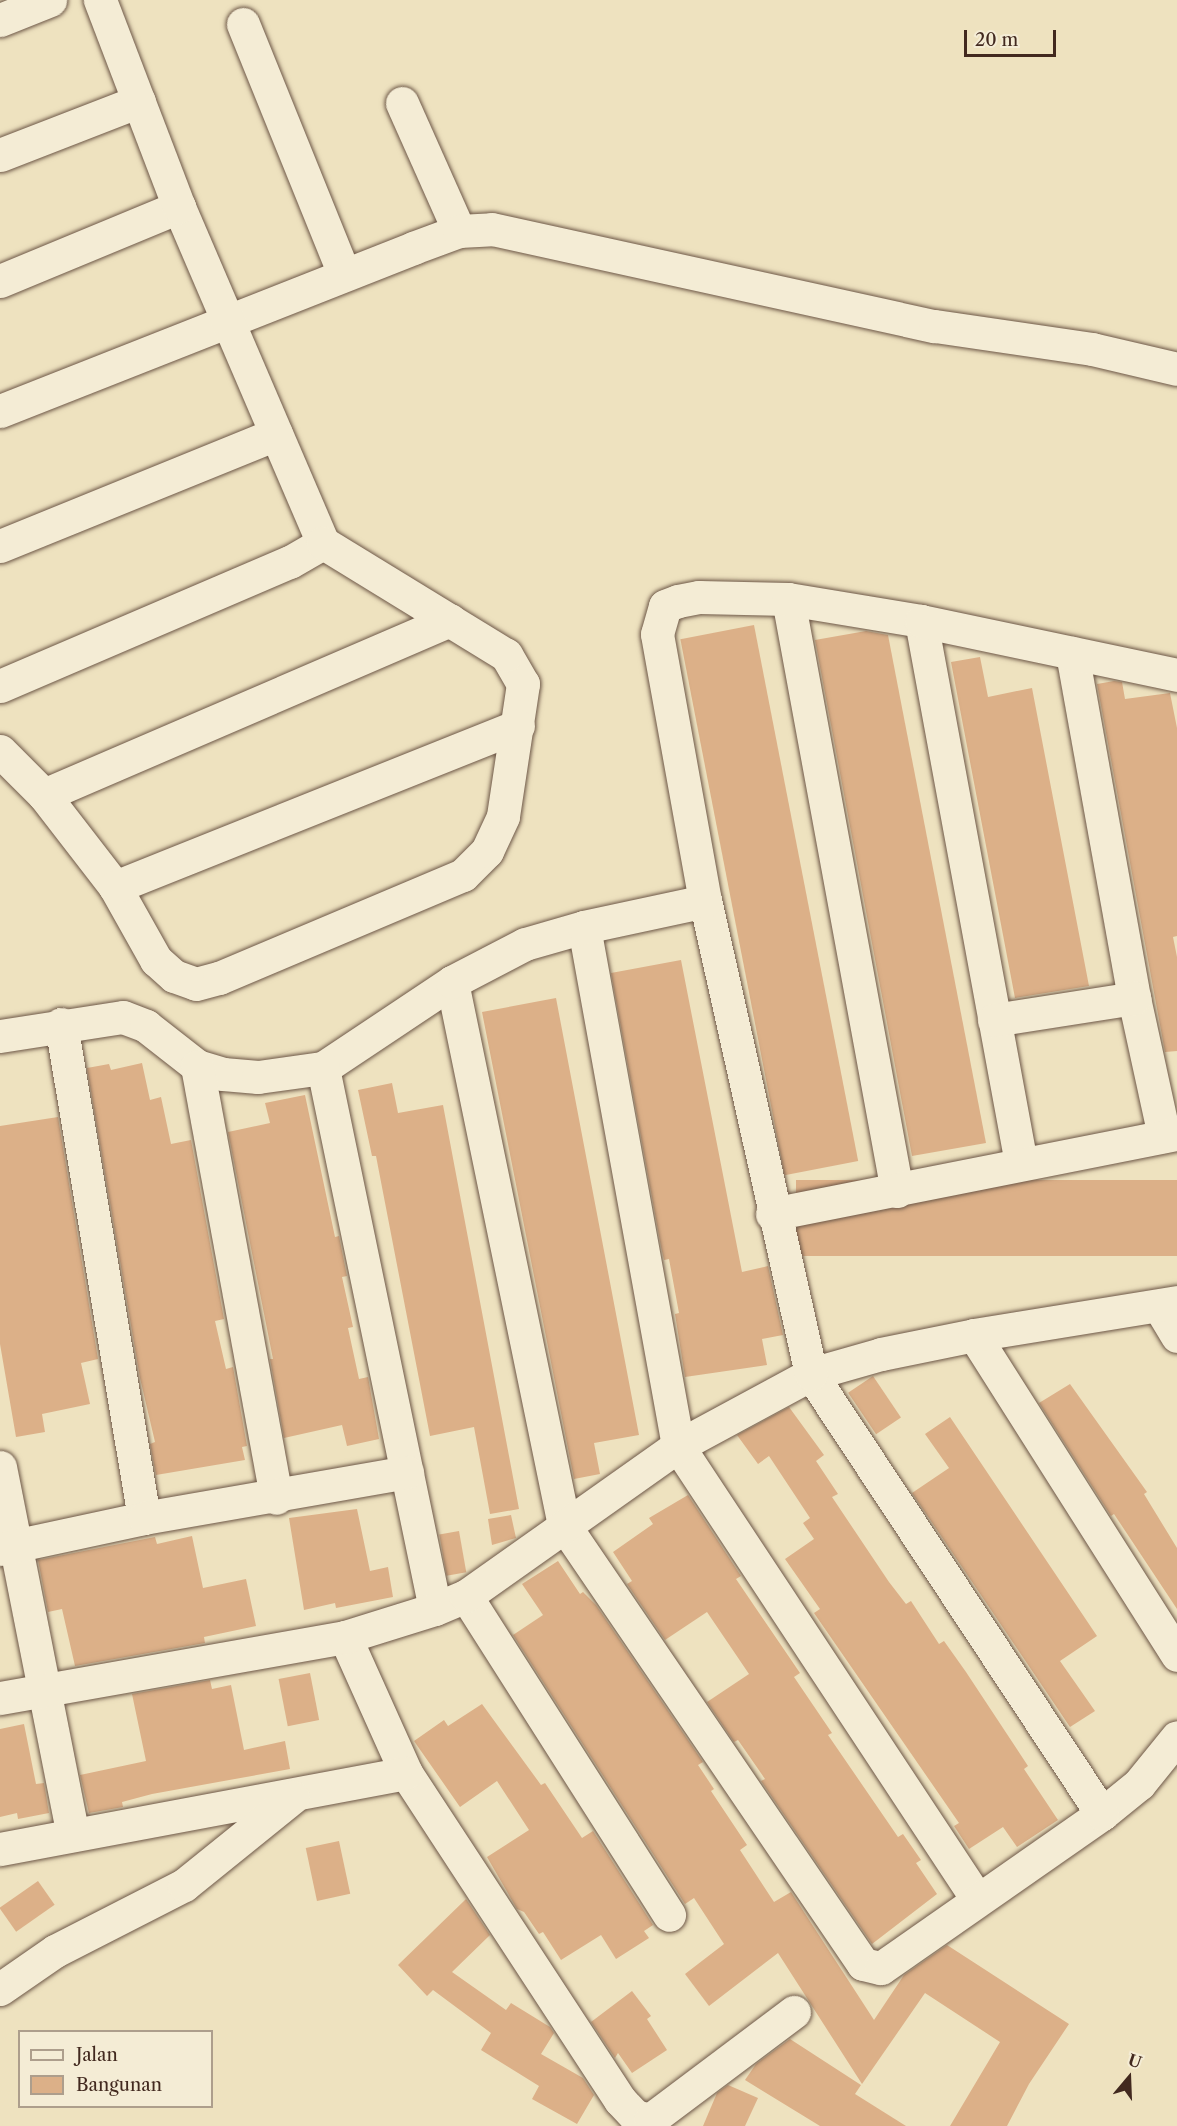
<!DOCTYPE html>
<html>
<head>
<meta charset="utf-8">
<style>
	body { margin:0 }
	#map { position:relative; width:1177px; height:2126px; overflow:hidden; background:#eee2bf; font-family:"Libre Caslon Text",serif }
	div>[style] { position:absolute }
	.building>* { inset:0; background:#dcb088; transform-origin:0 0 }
	.roads { filter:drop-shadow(0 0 2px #6d5747) drop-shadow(0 0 2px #6d5747) }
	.minor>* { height:33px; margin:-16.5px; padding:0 16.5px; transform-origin:16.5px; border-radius:16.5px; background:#f4ecd5 }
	span { translate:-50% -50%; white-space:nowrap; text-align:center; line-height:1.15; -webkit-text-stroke:6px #f4ecd5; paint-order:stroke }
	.legend { position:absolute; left:18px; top:2030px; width:195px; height:78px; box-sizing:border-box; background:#f4ecd5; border:2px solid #ad9e8c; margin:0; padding:8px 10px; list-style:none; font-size:18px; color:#42291f }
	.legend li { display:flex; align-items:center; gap:12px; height:30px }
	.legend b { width:30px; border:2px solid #ad9e8c }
	.north { position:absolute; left:1099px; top:2048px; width:60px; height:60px; -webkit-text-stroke:4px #f4ecd5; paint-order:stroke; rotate:19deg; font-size:16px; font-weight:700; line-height:24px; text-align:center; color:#42291f }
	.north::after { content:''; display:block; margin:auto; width:21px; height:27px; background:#42291f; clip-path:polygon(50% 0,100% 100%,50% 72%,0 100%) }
	.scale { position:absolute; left:964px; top:30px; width:92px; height:27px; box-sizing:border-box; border:3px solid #42291f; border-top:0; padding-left:8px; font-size:18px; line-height:21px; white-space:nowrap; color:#42291f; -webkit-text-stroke:4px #f4ecd5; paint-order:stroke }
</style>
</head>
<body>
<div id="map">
	<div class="building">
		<div style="left:754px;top:625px;width:546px;height:75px;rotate:79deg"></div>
		<div style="clip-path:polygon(866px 631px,888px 635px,986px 1143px,912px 1156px,815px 640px)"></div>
		<div style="clip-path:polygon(980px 657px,988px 697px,1032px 688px,1089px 986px,1015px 998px,951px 662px)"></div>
		<div style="clip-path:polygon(1114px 681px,1122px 682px,1125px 699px,1170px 693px,1177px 728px,1177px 936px,1173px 937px,1177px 957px,1177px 1051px,1165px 1052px,1097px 684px)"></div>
		<div style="clip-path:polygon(681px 960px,742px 1272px,768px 1266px,783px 1335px,762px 1339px,767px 1365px,685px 1377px,675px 1314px,679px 1313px,669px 1259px,664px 1260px,661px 1247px,611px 973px)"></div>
		<div style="clip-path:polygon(556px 998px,639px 1435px,594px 1443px,600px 1474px,574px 1479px,482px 1012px)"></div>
		<div style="clip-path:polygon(142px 1063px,150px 1100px,161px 1097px,171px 1144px,191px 1140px,224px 1319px,215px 1321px,226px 1369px,233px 1367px,247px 1446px,242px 1447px,245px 1460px,156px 1475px,150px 1444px,155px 1442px,140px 1378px,87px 1068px,109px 1064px,111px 1070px)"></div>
		<div style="clip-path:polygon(392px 1083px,398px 1113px,443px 1105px,519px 1509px,490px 1514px,474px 1427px,430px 1436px,376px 1156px,372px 1156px,358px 1090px)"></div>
		<div style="clip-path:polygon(305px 1095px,335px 1237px,339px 1236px,347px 1276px,342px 1277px,353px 1327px,348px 1328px,359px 1379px,368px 1377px,379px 1439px,347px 1446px,342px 1425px,284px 1438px,270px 1359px,273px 1359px,228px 1132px,270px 1123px,265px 1103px)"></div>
		<div style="clip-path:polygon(58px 1117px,98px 1359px,81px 1363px,90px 1404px,42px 1414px,45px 1432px,16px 1437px,0 1344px,0 1126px)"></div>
		<div style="left:1177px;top:1180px;width:76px;height:381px;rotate:90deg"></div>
		<div style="left:873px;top:1376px;width:50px;height:30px;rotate:56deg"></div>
		<div style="clip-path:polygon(1070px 1384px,1147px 1492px,1144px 1494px,1177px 1548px,1177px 1609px,1114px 1514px,1111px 1516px,1039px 1403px)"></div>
		<div style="clip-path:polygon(789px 1407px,824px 1455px,816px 1461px,838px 1494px,832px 1497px,889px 1582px,906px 1604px,911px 1601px,939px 1644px,944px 1641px,966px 1672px,1028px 1766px,1024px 1769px,1058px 1820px,1017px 1847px,1003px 1827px,969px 1849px,954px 1826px,959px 1823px,814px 1613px,820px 1609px,785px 1559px,814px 1539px,803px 1523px,810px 1518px,769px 1456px,758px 1464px,737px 1435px)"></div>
		<div style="clip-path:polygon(950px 1417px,1097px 1636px,1060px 1661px,1095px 1711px,1070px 1727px,912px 1493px,949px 1468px,925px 1434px)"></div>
		<div style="clip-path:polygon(688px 1495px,741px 1576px,736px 1579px,800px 1673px,794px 1677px,832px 1733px,828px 1735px,898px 1837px,903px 1834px,921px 1860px,916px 1863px,937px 1894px,872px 1944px,761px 1781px,765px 1779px,738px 1740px,734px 1742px,707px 1702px,749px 1674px,707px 1612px,665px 1640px,627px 1584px,632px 1581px,613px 1552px,653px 1524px,649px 1518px)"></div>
		<div style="clip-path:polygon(357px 1509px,370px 1571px,388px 1567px,393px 1597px,336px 1608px,335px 1603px,304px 1610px,289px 1518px)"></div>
		<div style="clip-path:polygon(511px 1515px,516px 1538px,492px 1545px,488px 1519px)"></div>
		<div style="left:459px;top:1531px;width:42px;height:20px;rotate:80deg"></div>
		<div style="clip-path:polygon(192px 1536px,203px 1588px,246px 1579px,256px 1626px,204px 1637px,205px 1643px,75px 1666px,62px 1609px,48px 1612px,38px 1560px,155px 1537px,157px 1544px)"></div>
		<div style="clip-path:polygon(558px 1561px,580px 1594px,583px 1592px,596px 1605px,703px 1762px,698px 1765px,714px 1789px,711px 1791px,747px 1845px,740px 1850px,774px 1902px,791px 1892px,874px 2020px,904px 1975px,947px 1945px,1069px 2024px,1029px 2084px,1007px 2126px,950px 2126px,1000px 2042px,925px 1993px,862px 2084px,778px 1953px,709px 2006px,685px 1974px,724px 1944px,694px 1898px,685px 1904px,513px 1635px,543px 1615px,522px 1584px)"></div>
		<div style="left:310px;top:1673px;width:48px;height:32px;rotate:79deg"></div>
		<div style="clip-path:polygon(210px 1680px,212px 1689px,231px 1685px,244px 1750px,285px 1741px,290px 1769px,152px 1794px,122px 1802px,123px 1807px,89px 1813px,80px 1775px,146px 1761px,132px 1694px)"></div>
		<div style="clip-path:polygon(482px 1704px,541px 1785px,545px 1783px,582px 1838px,593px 1831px,653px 1925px,644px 1931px,649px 1938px,616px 1959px,601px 1935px,561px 1960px,543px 1932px,539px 1934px,524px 1912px,517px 1909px,487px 1857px,529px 1830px,497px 1781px,460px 1807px,414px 1741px,444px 1720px,448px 1726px)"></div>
		<div style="clip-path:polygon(24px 1724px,36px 1784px,44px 1783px,49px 1813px,18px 1819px,17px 1813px,0 1817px,0 1729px)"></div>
		<div style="left:339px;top:1841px;width:54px;height:34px;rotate:78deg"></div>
		<div style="left:38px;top:1881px;width:29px;height:47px;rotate:55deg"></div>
		<div style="clip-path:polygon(466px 1899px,490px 1935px,452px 1972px,506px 2010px,511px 2003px,550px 2027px,554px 2033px,541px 2054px,583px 2078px,594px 2095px,577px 2124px,532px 2099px,539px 2086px,481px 2050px,491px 2033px,433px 1990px,427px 1996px,398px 1965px)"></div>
		<div style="clip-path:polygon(632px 1991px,651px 2016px,647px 2019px,667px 2050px,632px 2073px,618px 2053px,615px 2058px,591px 2022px)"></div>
		<div style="clip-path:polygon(790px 2039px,861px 2085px,855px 2094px,906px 2126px,820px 2126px,745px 2080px,756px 2064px)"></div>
		<div style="clip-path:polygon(728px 2085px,758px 2098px,745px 2126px,703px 2126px,717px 2093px)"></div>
	</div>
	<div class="roads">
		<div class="minor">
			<div style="left:0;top:20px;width:54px;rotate:-21.8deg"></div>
			<div style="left:243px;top:24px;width:270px;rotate:68deg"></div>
			<div style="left:402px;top:103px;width:140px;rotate:66deg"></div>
			<div style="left:0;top:155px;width:149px;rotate:-21.2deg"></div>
			<div style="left:0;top:281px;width:194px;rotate:-22.5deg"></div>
			<div style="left:0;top:411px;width:444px;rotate:-21.5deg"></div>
			<div style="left:413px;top:248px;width:49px;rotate:-20.3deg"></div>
			<div style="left:459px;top:231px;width:33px;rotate:-3deg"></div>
			<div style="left:492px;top:229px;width:453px;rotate:12.4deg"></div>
			<div style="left:935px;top:326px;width:159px;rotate:8.3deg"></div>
			<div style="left:1092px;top:349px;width:87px;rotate:13.2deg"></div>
			<div style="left:0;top:546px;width:298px;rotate:-22.1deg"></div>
			<div style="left:788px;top:599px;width:602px;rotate:79.57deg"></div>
			<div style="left:921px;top:621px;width:551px;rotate:79.55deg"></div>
			<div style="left:1072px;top:653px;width:351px;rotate:79.8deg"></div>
			<div style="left:1134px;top:998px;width:141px;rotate:77.7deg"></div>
			<div style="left:0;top:686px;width:315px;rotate:-23.2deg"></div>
			<div style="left:290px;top:562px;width:38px;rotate:-30deg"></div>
			<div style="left:323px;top:543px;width:366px;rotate:-113.2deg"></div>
			<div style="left:179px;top:207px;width:222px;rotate:-110.9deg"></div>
			<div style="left:0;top:751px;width:62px;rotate:45deg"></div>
			<div style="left:44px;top:795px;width:116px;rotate:52.3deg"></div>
			<div style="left:115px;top:887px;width:84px;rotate:60.7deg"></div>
			<div style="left:156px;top:960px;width:24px;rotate:42deg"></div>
			<div style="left:174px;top:976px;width:23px;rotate:20deg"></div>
			<div style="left:196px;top:984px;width:24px;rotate:-15deg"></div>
			<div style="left:219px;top:978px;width:265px;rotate:-22.9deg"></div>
			<div style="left:463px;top:875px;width:34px;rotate:-45deg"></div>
			<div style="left:487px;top:851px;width:38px;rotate:-65deg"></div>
			<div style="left:503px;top:816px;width:134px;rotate:-81.4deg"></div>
			<div style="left:523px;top:684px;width:34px;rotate:-120deg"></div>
			<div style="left:506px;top:655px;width:215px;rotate:-148.5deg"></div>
			<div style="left:44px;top:795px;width:442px;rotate:-23.3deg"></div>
			<div style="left:115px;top:887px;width:434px;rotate:-21.8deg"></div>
			<div style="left:584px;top:927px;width:527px;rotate:79.73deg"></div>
			<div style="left:678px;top:1446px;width:543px;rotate:56.57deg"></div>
			<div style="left:452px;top:982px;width:554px;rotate:78.35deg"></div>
			<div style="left:564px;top:1525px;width:531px;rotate:55.74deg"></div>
			<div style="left:863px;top:1964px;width:18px;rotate:13deg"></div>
			<div style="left:881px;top:1968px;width:269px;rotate:-34.9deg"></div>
			<div style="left:1102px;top:1814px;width:48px;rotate:-39deg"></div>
			<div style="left:1139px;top:1784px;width:60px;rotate:-51deg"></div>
			<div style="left:994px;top:1020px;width:142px;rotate:-8.9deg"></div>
			<div style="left:61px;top:1024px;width:501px;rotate:80.46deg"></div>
			<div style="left:0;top:1036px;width:124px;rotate:-8.8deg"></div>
			<div style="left:123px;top:1017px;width:25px;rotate:21deg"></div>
			<div style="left:146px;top:1026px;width:65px;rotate:38.1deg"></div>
			<div style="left:197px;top:1066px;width:27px;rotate:17deg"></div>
			<div style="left:223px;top:1074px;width:35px;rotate:5deg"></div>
			<div style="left:258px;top:1077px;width:66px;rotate:-7.9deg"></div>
			<div style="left:323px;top:1068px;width:155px;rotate:-33.7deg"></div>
			<div style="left:452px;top:982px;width:82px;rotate:-27.5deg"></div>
			<div style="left:525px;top:944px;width:61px;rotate:-16.1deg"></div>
			<div style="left:584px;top:927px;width:124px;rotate:-12.1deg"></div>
			<div style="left:197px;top:1066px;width:439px;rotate:79.6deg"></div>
			<div style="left:323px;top:1068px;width:552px;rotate:78.3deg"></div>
			<div style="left:772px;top:1214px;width:413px;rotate:-11.2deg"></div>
			<div style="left:1159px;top:1306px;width:35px;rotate:59deg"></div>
			<div style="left:974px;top:1335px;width:379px;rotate:57.6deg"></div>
			<div style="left:0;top:1467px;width:375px;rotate:78.8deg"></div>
			<div style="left:0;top:1549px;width:147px;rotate:-12.1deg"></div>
			<div style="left:144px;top:1518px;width:267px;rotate:-9.9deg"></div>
			<div style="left:466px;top:1596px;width:378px;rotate:57.5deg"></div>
			<div style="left:345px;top:1637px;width:149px;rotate:65.8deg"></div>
			<div style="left:406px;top:1773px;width:391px;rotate:56.8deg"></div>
			<div style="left:620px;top:2100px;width:22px;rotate:47deg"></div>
			<div style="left:635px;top:2116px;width:16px;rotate:15deg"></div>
			<div style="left:650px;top:2120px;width:180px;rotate:-36.9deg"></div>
			<div style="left:0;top:1698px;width:350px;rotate:-10deg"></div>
			<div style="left:345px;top:1637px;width:94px;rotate:-17.3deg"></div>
			<div style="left:435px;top:1609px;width:34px;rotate:-23deg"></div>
			<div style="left:466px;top:1596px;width:260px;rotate:-35.3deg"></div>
			<div style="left:678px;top:1446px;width:151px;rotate:-28.4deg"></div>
			<div style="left:811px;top:1374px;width:73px;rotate:-15.9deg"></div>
			<div style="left:881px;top:1354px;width:95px;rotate:-11.5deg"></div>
			<div style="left:974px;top:1335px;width:206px;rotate:-9.2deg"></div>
			<div style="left:1102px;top:1814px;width:528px;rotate:-123.48deg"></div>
			<div style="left:811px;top:1374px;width:485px;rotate:-102.6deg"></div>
			<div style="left:705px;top:901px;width:271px;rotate:-100.2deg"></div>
			<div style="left:657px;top:634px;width:29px;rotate:-74deg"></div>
			<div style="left:665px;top:606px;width:14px;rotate:-21deg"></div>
			<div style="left:678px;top:601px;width:21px;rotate:-11deg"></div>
			<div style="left:699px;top:597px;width:89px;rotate:1.3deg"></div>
			<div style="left:788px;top:599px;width:135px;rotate:9.4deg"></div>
			<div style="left:921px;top:621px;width:262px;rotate:11.9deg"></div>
			<div style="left:0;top:1849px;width:413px;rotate:-10.6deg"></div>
			<div style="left:0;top:1989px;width:67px;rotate:-34.6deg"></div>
			<div style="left:55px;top:1951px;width:145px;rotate:-27.1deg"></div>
			<div style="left:184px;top:1885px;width:140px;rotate:-38.9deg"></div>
		</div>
	</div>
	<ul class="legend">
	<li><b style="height:8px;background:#f4ecd5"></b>Jalan</li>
	<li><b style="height:16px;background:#dcb088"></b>Bangunan</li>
	</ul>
	<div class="north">U</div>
	<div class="scale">20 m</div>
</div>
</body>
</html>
